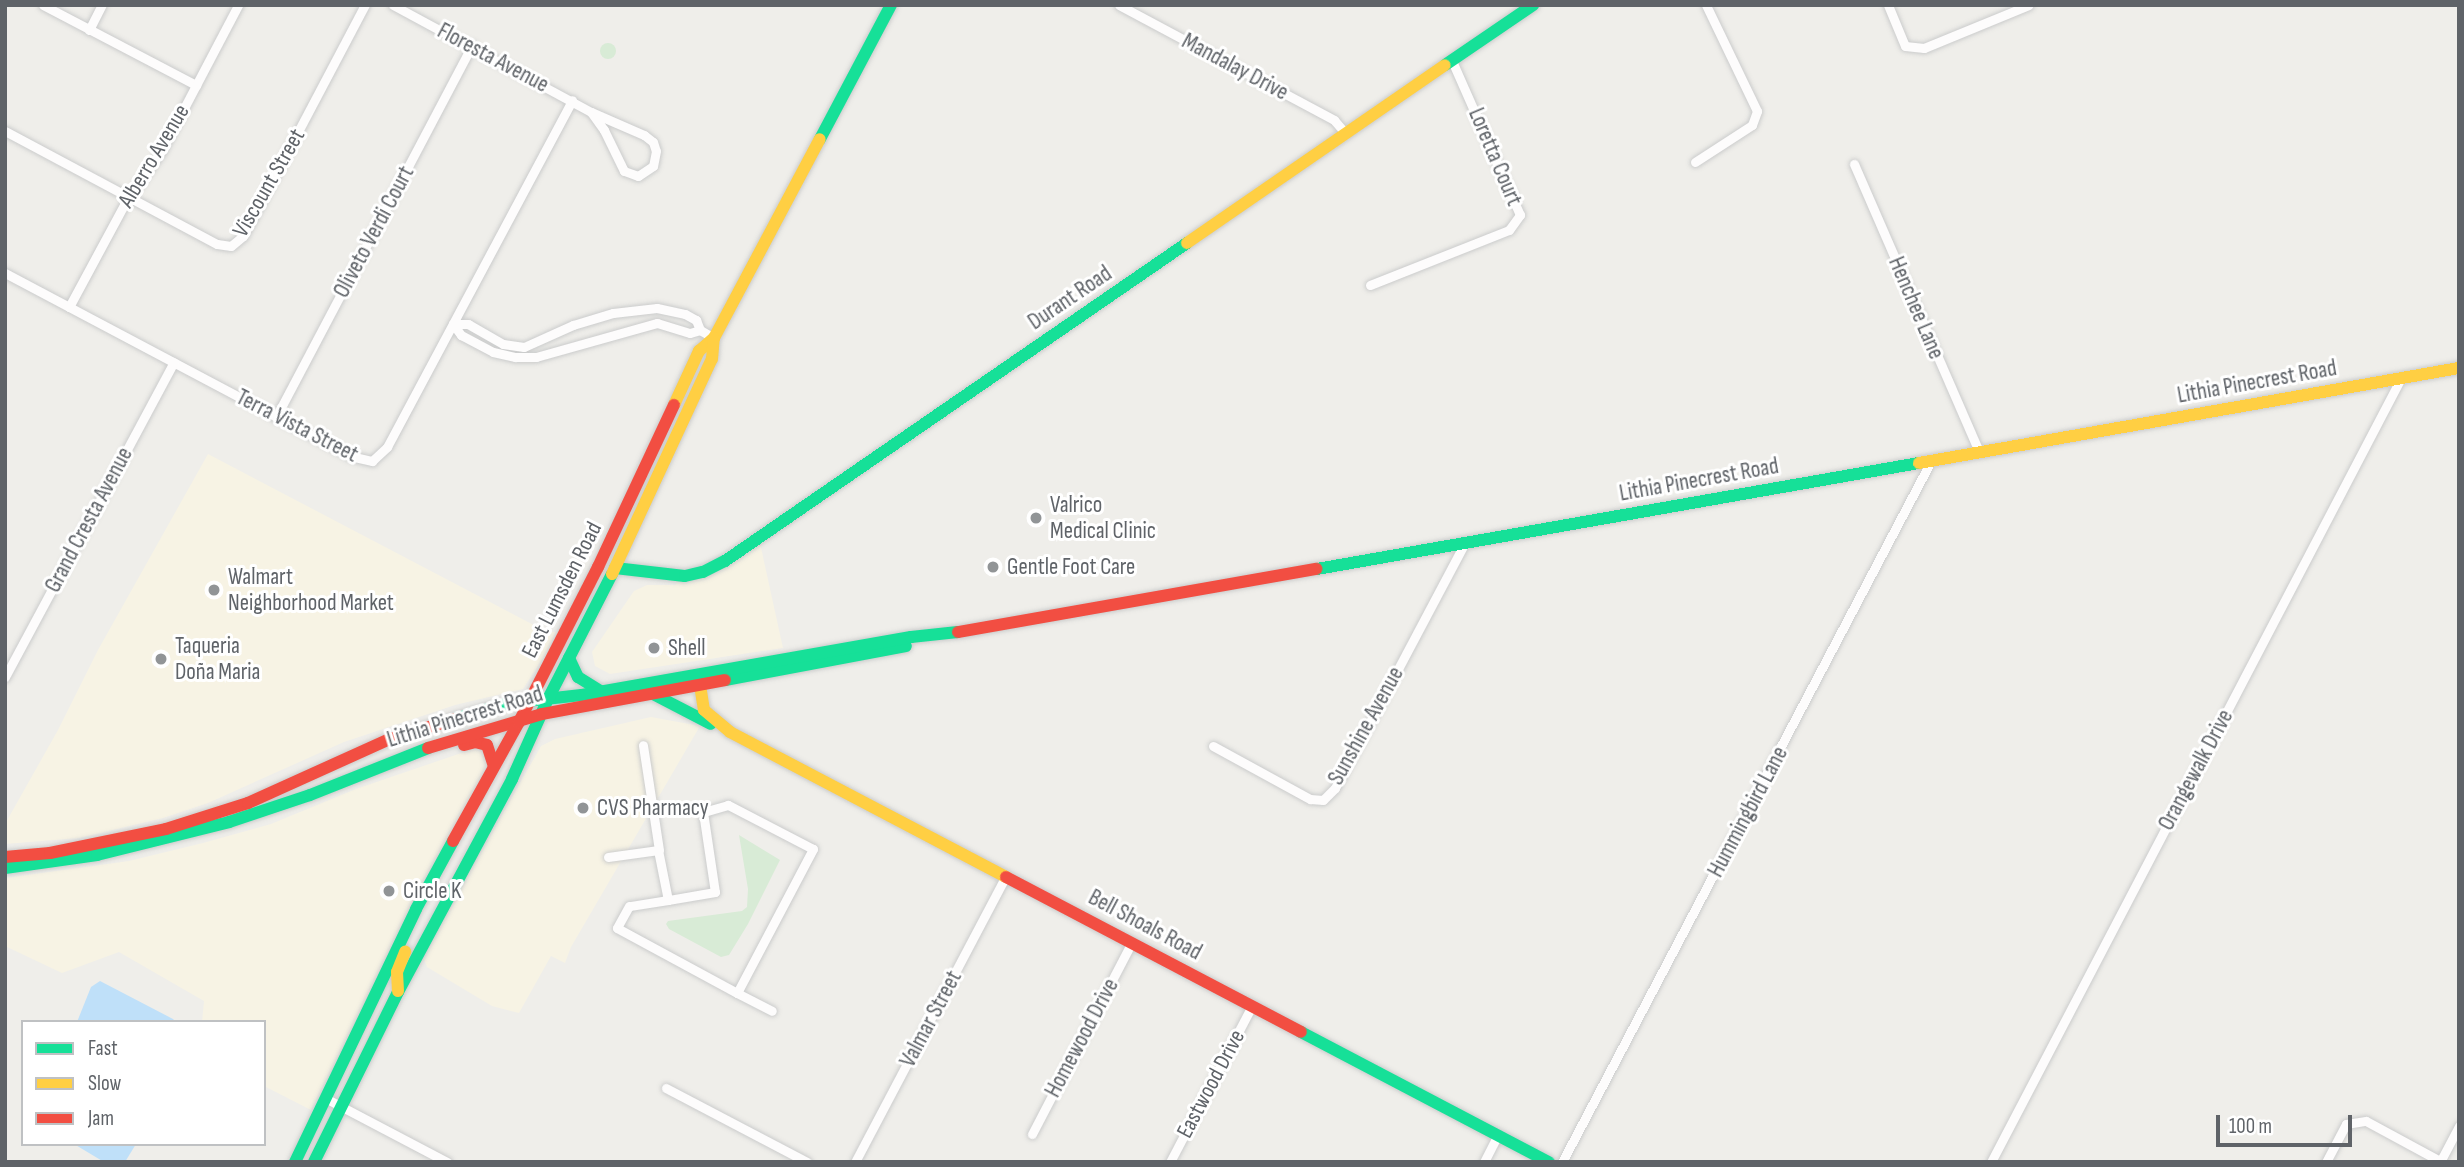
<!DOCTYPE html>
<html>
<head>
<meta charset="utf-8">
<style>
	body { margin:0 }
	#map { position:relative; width:2464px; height:1167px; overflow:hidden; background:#efeeea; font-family:"Sofia Sans Condensed",sans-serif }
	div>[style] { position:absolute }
	.commercial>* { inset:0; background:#f7f3e4 }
	.green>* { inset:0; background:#d8ebd6 }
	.round { border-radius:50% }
	.water>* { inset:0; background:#bfe0f9 }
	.roads { filter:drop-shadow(0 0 2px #cbcccc) drop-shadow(0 0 2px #cbcccc) }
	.street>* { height:9px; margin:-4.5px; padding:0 4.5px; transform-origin:4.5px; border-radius:4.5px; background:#fdfcfc }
	.fast>* { height:12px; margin:-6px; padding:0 6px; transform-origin:6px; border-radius:6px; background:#16e098 }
	.slow>* { height:12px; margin:-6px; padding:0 6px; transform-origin:6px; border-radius:6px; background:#ffcf43 }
	.jam>* { height:12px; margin:-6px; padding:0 6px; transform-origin:6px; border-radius:6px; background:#f24e42 }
	.dots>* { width:19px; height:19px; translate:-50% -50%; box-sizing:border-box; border:4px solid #fff; border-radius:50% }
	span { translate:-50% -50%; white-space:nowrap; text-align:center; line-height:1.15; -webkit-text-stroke:6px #fff; paint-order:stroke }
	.street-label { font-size:23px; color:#5f6368 }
	.poi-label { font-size:23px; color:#5f6368 }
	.left { translate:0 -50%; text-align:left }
	.frame { position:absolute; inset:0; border:7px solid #5f6368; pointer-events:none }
	.legend { position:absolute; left:21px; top:1020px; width:245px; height:126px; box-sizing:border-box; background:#fff; border:2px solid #bfc1c3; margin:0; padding:9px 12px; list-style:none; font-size:21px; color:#5f6368 }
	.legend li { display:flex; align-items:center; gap:14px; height:35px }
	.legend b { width:35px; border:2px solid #bfc1c3 }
	.scale { position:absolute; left:2216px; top:1115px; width:136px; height:32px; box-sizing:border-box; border:4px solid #5f6368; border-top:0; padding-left:9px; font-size:21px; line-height:24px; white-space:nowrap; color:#5f6368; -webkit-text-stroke:5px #fff; paint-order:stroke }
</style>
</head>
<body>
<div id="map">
	<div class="commercial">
		<div style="clip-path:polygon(208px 454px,547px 632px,556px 632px,545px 655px,523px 689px,455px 705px,344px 742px,208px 803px,163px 818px,79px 838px,5px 844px,5px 824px,58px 730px,98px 650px)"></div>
		<div style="clip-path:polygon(760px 543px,783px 648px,610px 674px,595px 666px,592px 652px,634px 591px,647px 585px,676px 585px,677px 581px)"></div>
		<div style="clip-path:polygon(651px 717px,700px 726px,571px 947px,565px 963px,551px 956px,519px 1013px,492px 1006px,427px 967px,424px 959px,448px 911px,541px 746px,555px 739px)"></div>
		<div style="clip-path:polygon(473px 749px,483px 752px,488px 765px,415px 900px,311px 1110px,264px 1086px,264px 1022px,202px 1022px,204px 1001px,119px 952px,62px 973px,5px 946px,5px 878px,129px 861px,203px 843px,271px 824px,356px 789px)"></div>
	</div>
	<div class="green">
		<div class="round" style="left:600px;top:43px;width:16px;height:16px"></div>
		<div style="clip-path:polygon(739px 835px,780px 860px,748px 924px,729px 955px,721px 957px,669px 929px,666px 924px,668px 921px,742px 911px,747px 907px,748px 889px)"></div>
	</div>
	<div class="water">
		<div style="clip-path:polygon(100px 981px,173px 1019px,176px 1022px,77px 1022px,91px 987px)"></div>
		<div style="clip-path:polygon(74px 1144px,136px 1144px,125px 1162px,104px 1162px)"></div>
	</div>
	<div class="roads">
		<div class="street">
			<div style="left:43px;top:5px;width:173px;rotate:27.6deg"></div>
			<div style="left:393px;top:5px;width:225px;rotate:28.4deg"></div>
			<div style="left:591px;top:112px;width:58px;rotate:23.5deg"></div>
			<div style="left:644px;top:135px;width:11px;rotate:38deg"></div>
			<div style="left:653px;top:142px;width:9px;rotate:72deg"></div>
			<div style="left:656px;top:151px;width:15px;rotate:101deg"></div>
			<div style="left:653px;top:166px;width:18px;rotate:146deg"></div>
			<div style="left:638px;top:176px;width:15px;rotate:-160deg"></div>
			<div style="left:624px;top:171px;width:46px;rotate:-116deg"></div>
			<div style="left:604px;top:130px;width:22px;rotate:-126deg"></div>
			<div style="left:1119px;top:5px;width:244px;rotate:28.1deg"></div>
			<div style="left:1334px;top:120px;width:18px;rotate:49deg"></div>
			<div style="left:1888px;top:5px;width:44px;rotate:67.5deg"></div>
			<div style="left:1905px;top:46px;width:19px;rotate:6deg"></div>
			<div style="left:1924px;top:48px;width:113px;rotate:-22.3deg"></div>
			<div style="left:89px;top:30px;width:28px;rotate:-63deg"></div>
			<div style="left:5px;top:131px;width:240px;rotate:28.1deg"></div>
			<div style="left:217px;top:244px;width:14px;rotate:8deg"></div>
			<div style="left:231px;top:246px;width:16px;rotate:-40deg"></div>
			<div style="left:243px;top:236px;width:261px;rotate:-62.2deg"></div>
			<div style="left:1695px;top:162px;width:68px;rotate:-33deg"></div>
			<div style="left:1752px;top:125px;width:15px;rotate:-70deg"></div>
			<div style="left:1757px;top:111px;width:118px;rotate:-115.7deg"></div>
			<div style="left:1854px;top:164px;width:314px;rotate:66.5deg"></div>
			<div style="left:5px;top:273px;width:391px;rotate:27.9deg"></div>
			<div style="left:350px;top:456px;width:23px;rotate:13deg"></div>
			<div style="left:372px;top:461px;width:21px;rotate:-43deg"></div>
			<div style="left:387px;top:447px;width:393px;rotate:-61.9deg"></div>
			<div style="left:1370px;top:285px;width:149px;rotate:-21.6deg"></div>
			<div style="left:1509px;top:230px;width:19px;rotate:-54deg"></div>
			<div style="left:1520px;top:215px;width:168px;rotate:-113.8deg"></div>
			<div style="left:69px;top:307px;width:116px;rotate:-61.7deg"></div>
			<div style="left:124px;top:205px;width:67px;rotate:-55.4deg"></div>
			<div style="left:162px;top:150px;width:164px;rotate:-62.3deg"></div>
			<div style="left:453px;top:324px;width:14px;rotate:54deg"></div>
			<div style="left:461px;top:335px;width:36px;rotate:28deg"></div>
			<div style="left:493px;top:352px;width:23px;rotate:13deg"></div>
			<div style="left:515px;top:357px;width:21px"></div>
			<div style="left:536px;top:357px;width:126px;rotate:-15.7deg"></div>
			<div style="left:657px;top:323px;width:34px;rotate:17deg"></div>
			<div style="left:690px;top:333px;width:10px;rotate:-17deg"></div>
			<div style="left:700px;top:330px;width:16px;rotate:30deg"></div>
			<div style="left:453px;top:324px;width:15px"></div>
			<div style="left:468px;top:324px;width:40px;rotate:29.7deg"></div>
			<div style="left:503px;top:344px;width:21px;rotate:8deg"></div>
			<div style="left:524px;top:347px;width:54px;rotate:-24.2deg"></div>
			<div style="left:573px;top:325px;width:42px;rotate:-16.7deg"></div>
			<div style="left:613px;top:313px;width:44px;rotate:-6.5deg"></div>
			<div style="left:657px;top:308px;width:29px;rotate:12deg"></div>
			<div style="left:685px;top:314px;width:13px;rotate:29deg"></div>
			<div style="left:696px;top:320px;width:11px;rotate:68deg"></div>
			<div style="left:276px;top:417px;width:420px;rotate:-62.2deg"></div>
			<div style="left:5px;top:677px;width:357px;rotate:-61.8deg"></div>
			<div style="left:1213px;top:746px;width:111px;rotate:28.7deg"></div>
			<div style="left:1310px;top:799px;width:13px;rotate:4deg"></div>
			<div style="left:1323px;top:800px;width:17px;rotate:-45deg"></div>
			<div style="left:1335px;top:788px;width:278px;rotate:-62.1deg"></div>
			<div style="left:658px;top:850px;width:51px;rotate:78.7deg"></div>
			<div style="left:668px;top:900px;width:39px;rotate:171deg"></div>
			<div style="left:629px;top:906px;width:25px;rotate:119deg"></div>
			<div style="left:617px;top:928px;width:136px;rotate:28.4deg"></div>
			<div style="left:737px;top:993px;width:163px;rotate:-62.2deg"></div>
			<div style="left:813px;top:849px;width:96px;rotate:-152.6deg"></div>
			<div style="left:728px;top:805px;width:26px;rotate:164deg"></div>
			<div style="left:703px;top:812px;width:81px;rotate:81.5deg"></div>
			<div style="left:715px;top:892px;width:48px;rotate:170.3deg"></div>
			<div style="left:608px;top:857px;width:51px;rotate:-7.8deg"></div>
			<div style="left:659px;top:850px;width:106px;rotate:-98.7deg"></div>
			<div style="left:737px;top:993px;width:39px;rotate:27deg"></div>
			<div style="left:666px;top:1088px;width:159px;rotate:27.7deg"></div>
			<div style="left:327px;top:1099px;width:136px;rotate:27.7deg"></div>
			<div style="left:1032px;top:1134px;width:216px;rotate:-62.5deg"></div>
			<div style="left:855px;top:1162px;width:323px;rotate:-62.2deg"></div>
			<div style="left:1170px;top:1162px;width:176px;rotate:-62.3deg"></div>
			<div style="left:1484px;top:1162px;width:30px;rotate:-63deg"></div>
			<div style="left:1562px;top:1162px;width:792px;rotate:-62.24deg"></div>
			<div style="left:1991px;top:1162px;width:885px;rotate:-62.39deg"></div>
			<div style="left:2326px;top:1162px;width:43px;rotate:-62.2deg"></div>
			<div style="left:2346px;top:1124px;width:20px;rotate:-9deg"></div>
			<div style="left:2366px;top:1121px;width:84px;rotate:28.4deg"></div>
			<div style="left:2440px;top:1162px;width:41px;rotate:-62.2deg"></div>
		</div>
		<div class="fast">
			<div style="left:1445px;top:65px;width:107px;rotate:-34.3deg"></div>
			<div style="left:820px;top:139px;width:152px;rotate:-62.1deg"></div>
			<div style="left:615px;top:568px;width:70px;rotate:6.5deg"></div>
			<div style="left:685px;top:576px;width:18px;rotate:-13deg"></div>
			<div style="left:703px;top:572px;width:25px;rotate:-27deg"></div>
			<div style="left:725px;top:561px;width:561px;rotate:-34.54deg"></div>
			<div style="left:1317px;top:569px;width:611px;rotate:-9.99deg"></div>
			<div style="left:569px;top:658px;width:21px;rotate:65deg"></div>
			<div style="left:578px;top:677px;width:26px;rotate:32deg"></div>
			<div style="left:725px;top:680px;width:184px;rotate:-10.6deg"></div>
			<div style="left:653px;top:694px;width:65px;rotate:27.3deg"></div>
			<div style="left:455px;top:719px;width:56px;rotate:-16.5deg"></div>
			<div style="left:509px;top:703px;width:73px;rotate:-6.3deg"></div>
			<div style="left:582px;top:695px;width:334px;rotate:-10deg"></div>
			<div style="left:911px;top:637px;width:47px;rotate:-6.1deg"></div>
			<div style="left:5px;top:868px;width:93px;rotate:-8deg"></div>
			<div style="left:97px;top:855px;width:136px;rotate:-14deg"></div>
			<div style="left:229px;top:822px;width:85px;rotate:-18.4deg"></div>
			<div style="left:310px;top:795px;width:127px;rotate:-21.7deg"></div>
			<div style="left:1301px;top:1032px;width:280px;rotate:27.7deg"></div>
			<div style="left:295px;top:1162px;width:280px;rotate:-64.4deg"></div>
			<div style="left:416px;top:909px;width:77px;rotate:-61.4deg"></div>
			<div style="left:314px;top:1162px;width:190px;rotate:-63.7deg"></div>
			<div style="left:398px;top:992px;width:242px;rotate:-61.8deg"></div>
			<div style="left:512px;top:779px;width:88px;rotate:-65.8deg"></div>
			<div style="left:548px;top:699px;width:140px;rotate:-62.9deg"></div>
		</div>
		<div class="slow">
			<div style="left:1187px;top:243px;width:313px;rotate:-34.6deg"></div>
			<div style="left:674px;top:405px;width:60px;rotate:-65.2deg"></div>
			<div style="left:699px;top:351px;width:20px;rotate:-41deg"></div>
			<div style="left:714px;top:338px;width:225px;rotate:-62deg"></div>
			<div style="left:1919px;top:463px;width:548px;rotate:-9.98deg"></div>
			<div style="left:612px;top:574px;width:237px;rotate:-65.1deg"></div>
			<div style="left:712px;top:359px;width:21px;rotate:-85deg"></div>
			<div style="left:700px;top:685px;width:25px;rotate:81deg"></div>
			<div style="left:704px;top:710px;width:34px;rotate:40deg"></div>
			<div style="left:730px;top:732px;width:312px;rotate:27.7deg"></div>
			<div style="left:398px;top:991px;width:19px;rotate:-93deg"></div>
			<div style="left:397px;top:972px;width:22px;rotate:-68deg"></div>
		</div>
		<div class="jam">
			<div style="left:958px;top:632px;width:364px;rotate:-10deg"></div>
			<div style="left:464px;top:745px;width:11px;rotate:-15deg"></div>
			<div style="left:475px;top:742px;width:12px;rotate:14deg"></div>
			<div style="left:487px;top:745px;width:22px;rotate:72deg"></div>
			<div style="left:428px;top:748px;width:119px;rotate:-16.6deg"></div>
			<div style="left:542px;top:714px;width:186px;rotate:-10.5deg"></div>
			<div style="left:453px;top:841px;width:136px;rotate:-61deg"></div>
			<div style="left:519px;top:722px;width:174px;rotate:-63deg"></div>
			<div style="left:598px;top:567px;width:179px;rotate:-64.9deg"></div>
			<div style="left:5px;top:857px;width:45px;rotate:-5.1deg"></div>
			<div style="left:50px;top:853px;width:118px;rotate:-11.7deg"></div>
			<div style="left:166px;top:829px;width:86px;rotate:-17.6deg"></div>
			<div style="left:248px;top:803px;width:156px;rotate:-24.3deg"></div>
			<div style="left:390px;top:739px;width:68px;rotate:-17.1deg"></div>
			<div style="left:1006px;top:877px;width:333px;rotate:27.7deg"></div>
		</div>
	</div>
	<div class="dots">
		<div style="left:1036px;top:518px;background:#919496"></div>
		<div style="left:993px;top:567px;background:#919496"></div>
		<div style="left:214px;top:590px;background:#919496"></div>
		<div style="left:654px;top:648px;background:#919496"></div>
		<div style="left:161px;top:659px;background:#919496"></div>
		<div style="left:583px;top:808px;background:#919496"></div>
		<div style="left:389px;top:891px;background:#919496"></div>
	</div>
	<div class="street-label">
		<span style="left:493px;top:58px;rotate:28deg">Floresta Avenue</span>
		<span style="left:1235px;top:67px;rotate:28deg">Mandalay Drive</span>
		<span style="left:154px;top:156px;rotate:-59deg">Alberro Avenue</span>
		<span style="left:1495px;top:157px;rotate:67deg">Loretta Court</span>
		<span style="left:269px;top:183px;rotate:-60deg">Viscount Street</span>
		<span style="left:374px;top:232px;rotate:-62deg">Oliveto Verdi Court</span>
		<span style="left:1070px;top:298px;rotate:-34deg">Durant Road</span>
		<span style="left:1916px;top:308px;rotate:67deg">Henchee Lane</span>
		<span style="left:2257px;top:382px;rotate:-10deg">Lithia Pinecrest Road</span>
		<span style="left:297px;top:426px;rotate:27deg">Terra Vista Street</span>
		<span style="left:1699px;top:480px;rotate:-10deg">Lithia Pinecrest Road</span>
		<span style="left:89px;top:520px;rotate:-62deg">Grand Cresta Avenue</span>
		<span style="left:562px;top:590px;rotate:-63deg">East Lumsden Road</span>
		<span style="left:465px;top:717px;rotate:-17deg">Lithia Pinecrest Road</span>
		<span style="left:1366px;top:726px;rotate:-61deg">Sunshine Avenue</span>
		<span style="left:2196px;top:770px;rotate:-62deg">Orangewalk Drive</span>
		<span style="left:1748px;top:812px;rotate:-62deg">Hummingbird Lane</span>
		<span style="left:1145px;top:925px;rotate:28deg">Bell Shoals Road</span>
		<span style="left:931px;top:1019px;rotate:-62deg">Valmar Street</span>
		<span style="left:1082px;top:1038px;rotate:-62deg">Homewood Drive</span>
		<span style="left:1211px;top:1084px;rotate:-62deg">Eastwood Drive</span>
	</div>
	<div class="poi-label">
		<span class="left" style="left:1050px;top:518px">Valrico<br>Medical Clinic</span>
		<span class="left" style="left:1007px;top:567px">Gentle Foot Care</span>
		<span class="left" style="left:228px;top:590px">Walmart<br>Neighborhood Market</span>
		<span class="left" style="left:175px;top:659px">Taqueria<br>Doña Maria</span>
		<span class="left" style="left:668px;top:648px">Shell</span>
		<span class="left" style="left:597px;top:808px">CVS Pharmacy</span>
		<span class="left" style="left:403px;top:891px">Circle K</span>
	</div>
	<div class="frame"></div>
	<ul class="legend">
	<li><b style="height:9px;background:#16e098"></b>Fast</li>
	<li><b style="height:9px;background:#ffcf43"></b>Slow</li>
	<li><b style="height:9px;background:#f24e42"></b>Jam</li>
	</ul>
	<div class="scale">100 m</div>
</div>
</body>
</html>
